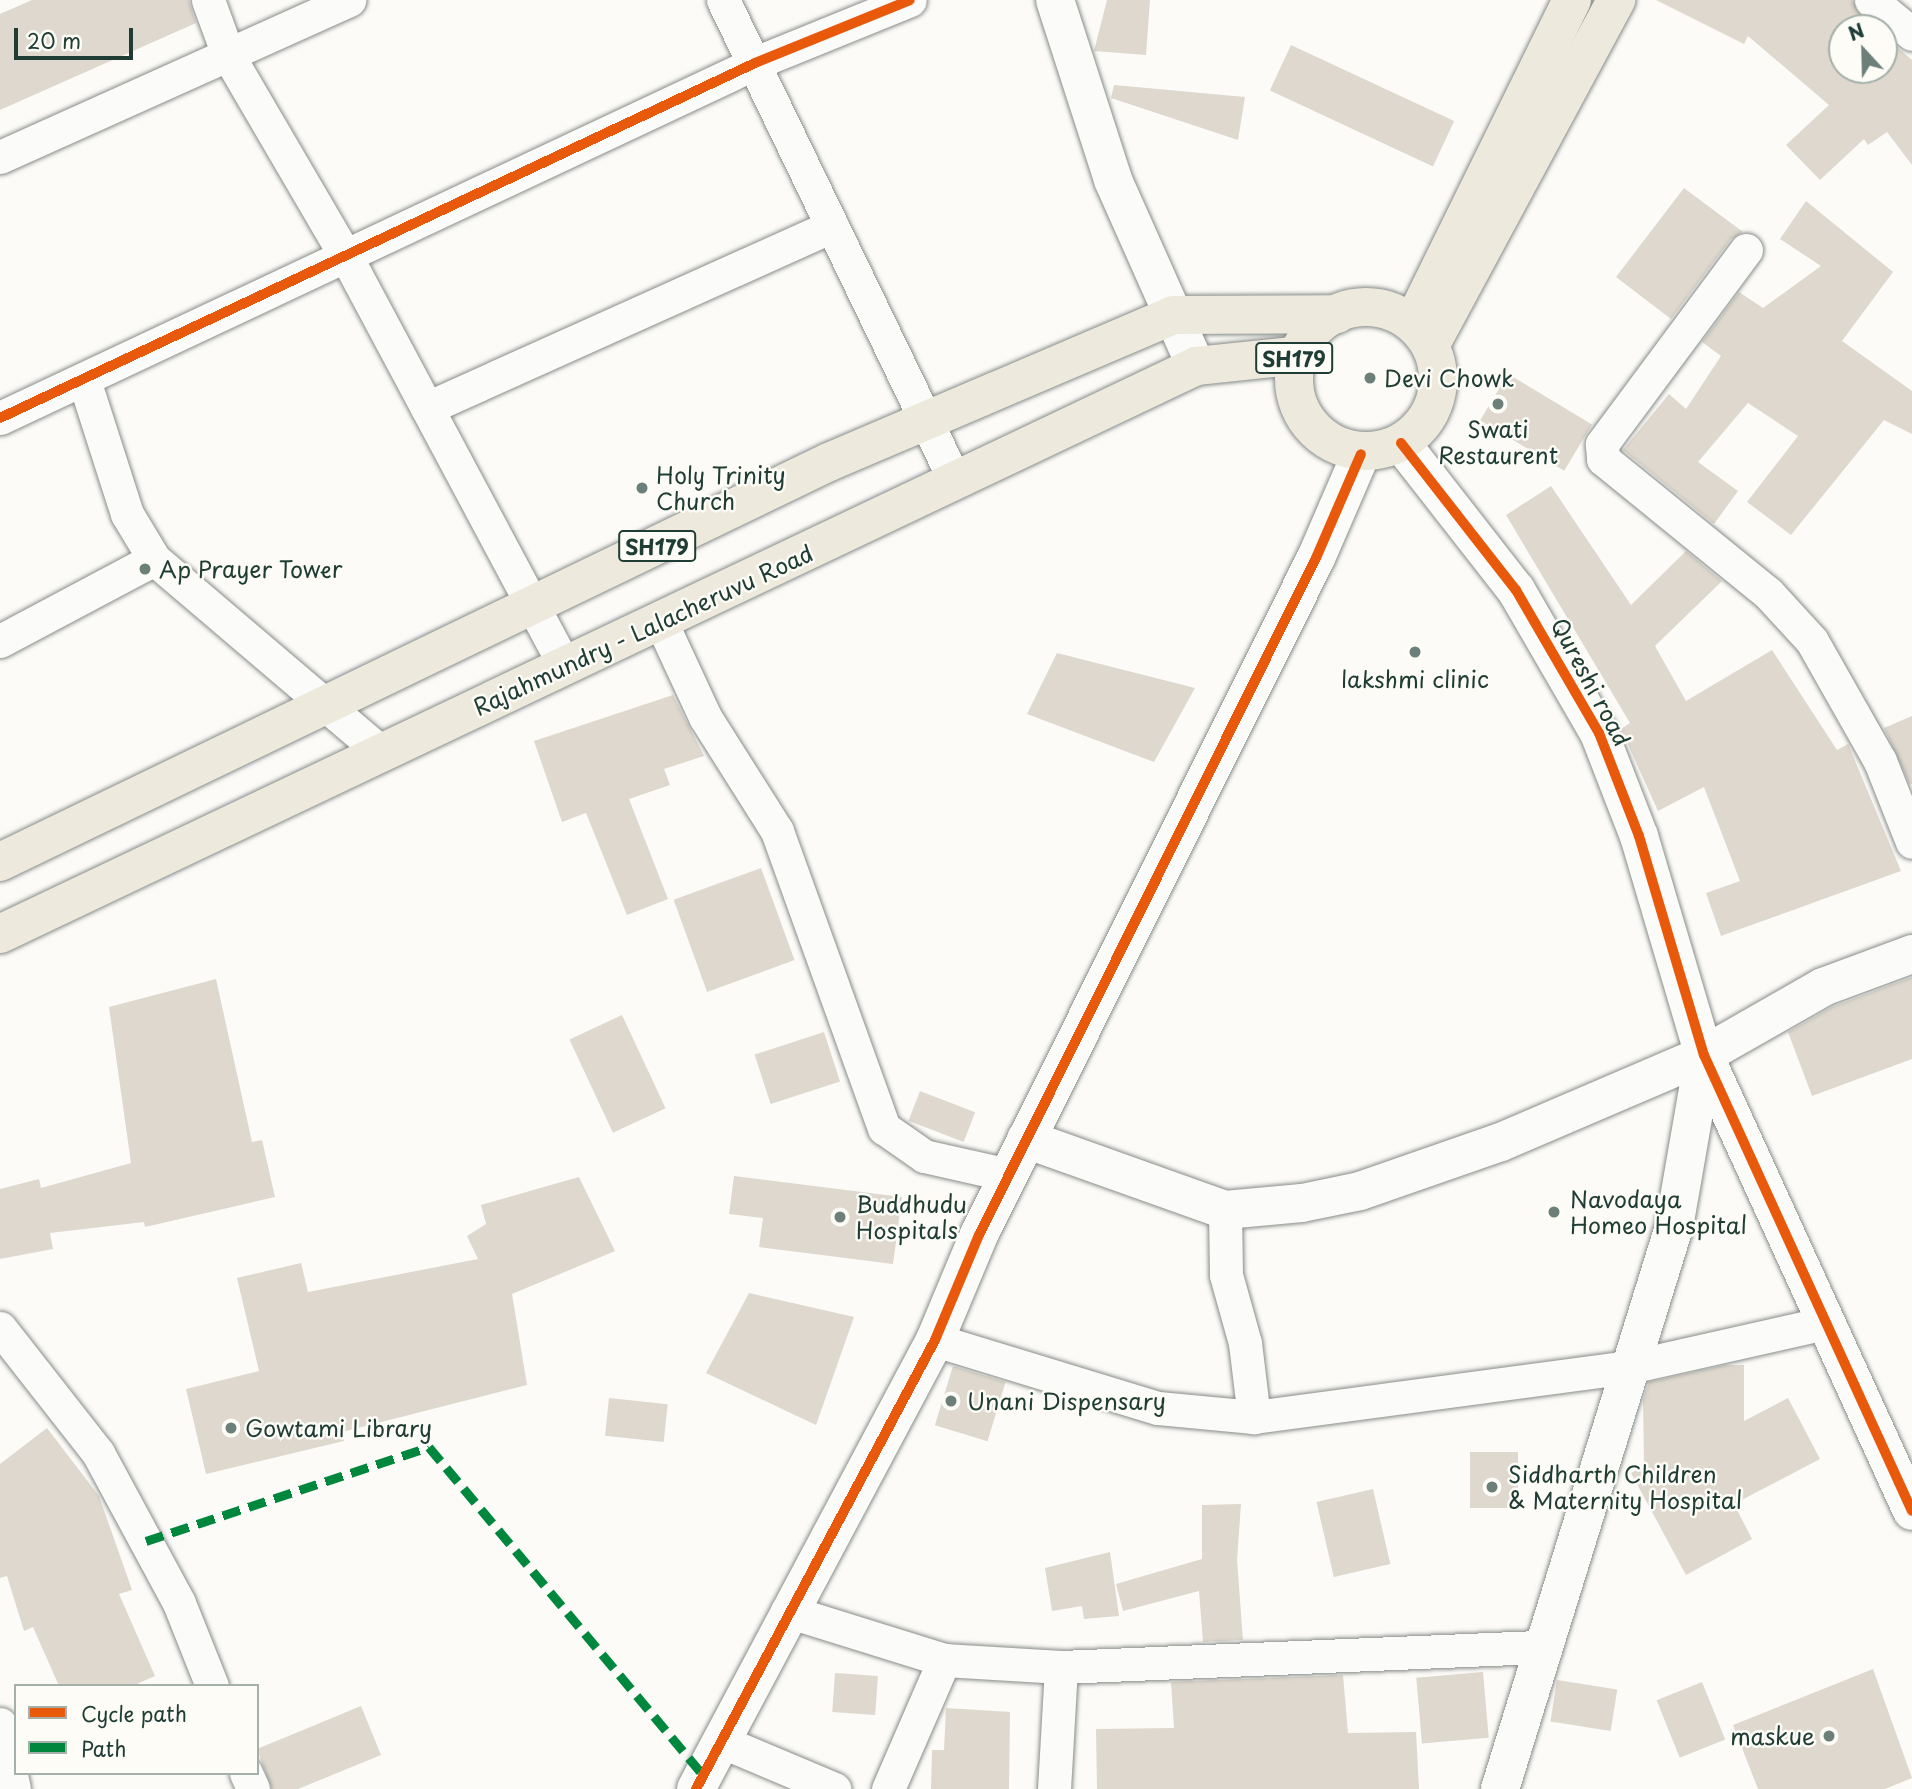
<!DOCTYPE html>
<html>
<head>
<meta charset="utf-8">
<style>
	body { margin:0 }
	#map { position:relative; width:1912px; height:1789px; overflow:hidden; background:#fcfbf8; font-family:"Playpen Sans",sans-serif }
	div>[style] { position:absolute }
	.building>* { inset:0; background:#ded8ce; transform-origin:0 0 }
	.roads { filter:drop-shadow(0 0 2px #888d8a) drop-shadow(0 0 2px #888d8a) }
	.street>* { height:33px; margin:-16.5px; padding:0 16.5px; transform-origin:16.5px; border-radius:16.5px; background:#fbfbf9 }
	.secondary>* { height:38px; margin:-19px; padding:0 19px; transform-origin:19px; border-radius:19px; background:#fbfbf9 }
	.primary>* { height:38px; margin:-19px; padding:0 19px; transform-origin:19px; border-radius:19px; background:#edeadd }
	.primary>.ring { margin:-19px; padding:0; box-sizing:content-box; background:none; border:38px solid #edeadd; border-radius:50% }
	.quiet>* { height:9px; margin-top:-4.5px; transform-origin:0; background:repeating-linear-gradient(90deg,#00873e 0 18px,transparent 0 27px) }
	.cycleway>* { height:10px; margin:-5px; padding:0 5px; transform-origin:5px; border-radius:5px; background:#e8590c }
	.dots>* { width:19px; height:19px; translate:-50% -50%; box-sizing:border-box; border:4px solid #fdfcf7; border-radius:50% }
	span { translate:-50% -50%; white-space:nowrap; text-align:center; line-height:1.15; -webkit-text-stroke:5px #fdfcf7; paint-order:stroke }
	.shield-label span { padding:2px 5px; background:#fdfcf7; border:2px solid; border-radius:5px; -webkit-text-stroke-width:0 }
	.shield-label { font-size:21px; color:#1f3d34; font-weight:700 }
	.poi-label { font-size:23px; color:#1f3d34 }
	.left { translate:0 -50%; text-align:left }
	.right { translate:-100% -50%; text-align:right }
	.street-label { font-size:23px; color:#1f3d34 }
	.legend { position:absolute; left:14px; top:1684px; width:245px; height:91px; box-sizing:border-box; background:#fdfcf7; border:2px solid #a4b0a9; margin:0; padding:9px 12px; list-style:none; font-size:21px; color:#1f3d34 }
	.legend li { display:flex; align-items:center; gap:14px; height:35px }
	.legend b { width:35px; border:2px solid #a4b0a9 }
	.north { position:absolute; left:1828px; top:14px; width:70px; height:70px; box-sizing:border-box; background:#fdfcf7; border:2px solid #a4b0a9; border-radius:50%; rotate:338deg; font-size:19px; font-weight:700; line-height:28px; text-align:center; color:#1f3d34 }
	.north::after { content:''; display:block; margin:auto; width:24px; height:32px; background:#6c8079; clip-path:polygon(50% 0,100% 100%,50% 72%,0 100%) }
	.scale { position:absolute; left:14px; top:28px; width:119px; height:32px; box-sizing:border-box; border:4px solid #1f3d34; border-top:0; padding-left:9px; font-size:21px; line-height:24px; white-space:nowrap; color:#1f3d34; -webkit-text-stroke:5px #fdfcf7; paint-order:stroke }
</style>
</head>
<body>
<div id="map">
	<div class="building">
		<div style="clip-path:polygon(32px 0,189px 0,196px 23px,0 110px,0 14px)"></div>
		<div style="clip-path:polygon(1107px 0,1150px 0,1146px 55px,1094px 51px)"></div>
		<div style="clip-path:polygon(1656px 0,1852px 0,1875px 28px,1842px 28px,1842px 70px,1884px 70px,1884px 36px,1912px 60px,1912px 165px,1887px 132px,1868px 145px,1864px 139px,1820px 180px,1786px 145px,1829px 105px,1748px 36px,1744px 44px)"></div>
		<div style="left:1291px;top:45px;width:180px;height:50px;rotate:25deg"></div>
		<div style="clip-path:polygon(1114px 85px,1245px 97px,1238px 140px,1111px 98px)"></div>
		<div style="clip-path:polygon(1684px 188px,1743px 232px,1731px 239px,1671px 319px,1616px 277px)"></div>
		<div style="clip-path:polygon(1806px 201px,1893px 272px,1842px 341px,1912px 391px,1912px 434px,1884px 420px,1791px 535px,1747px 502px,1798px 436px,1748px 403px,1698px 462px,1738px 491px,1714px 524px,1623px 450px,1669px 394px,1686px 409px,1721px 356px,1702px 342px,1739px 292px,1763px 308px,1821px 266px,1780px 239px)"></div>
		<div style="left:1508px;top:374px;width:98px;height:54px;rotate:31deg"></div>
		<div style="clip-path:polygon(1551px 486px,1631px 605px,1686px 551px,1722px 581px,1655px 646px,1686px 701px,1772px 650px,1837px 750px,1848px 744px,1901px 871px,1721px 936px,1706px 893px,1740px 881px,1704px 787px,1658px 811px,1621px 729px,1630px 723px,1506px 515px)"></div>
		<div style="clip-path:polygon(1057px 653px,1195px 688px,1154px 762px,1027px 714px)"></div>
		<div style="clip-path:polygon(673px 695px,704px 756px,664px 769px,670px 785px,629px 799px,668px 899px,627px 915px,586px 813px,562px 822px,534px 741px)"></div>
		<div style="clip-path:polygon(1912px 716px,1912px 784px,1910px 785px,1884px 728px)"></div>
		<div style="left:761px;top:868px;width:98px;height:93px;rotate:70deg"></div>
		<div style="clip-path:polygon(1912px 977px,1912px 1059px,1812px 1096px,1788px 1032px,1832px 1007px)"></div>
		<div style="clip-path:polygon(216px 979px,252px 1142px,262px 1140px,275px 1197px,145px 1227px,144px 1222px,50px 1233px,53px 1249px,0 1259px,0 1189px,39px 1179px,41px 1188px,131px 1163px,109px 1007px)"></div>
		<div style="left:622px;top:1015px;width:103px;height:58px;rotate:65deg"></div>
		<div style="left:824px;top:1032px;width:52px;height:73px;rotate:72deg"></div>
		<div style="left:920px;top:1091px;width:59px;height:32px;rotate:21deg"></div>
		<div style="clip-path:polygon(734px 1176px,902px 1197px,893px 1264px,759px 1247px,763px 1218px,729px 1214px)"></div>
		<div style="clip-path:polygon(579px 1177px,615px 1251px,512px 1294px,527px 1385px,342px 1432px,344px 1441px,206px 1474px,186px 1389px,259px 1371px,237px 1278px,301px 1263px,308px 1292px,478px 1259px,467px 1236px,486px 1224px,481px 1205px)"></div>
		<div style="clip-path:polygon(749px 1293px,854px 1317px,816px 1425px,706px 1373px)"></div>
		<div style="clip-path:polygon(1725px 1365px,1744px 1365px,1744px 1421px,1788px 1398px,1820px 1459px,1734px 1504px,1752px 1539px,1686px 1575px,1631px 1473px,1644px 1466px,1643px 1400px,1649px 1382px)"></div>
		<div style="left:953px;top:1366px;width:55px;height:62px;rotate:17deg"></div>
		<div style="left:609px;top:1398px;width:59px;height:38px;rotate:6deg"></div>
		<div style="clip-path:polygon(47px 1428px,99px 1496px,132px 1590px,119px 1594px,155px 1676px,132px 1686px,59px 1686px,33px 1627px,24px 1631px,7px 1576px,0 1578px,0 1464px)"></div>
		<div style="left:1470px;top:1452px;width:48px;height:56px"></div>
		<div style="left:1373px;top:1489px;width:77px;height:58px;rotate:77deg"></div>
		<div style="clip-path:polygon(1241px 1504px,1237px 1560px,1243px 1640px,1203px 1642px,1199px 1591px,1123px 1611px,1116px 1584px,1202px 1559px,1202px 1505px)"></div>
		<div style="clip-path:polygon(1110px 1552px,1119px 1616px,1084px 1619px,1082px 1606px,1052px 1611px,1045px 1568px)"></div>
		<div style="clip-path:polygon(1873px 1669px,1912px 1778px,1885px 1789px,1758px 1789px,1733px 1725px)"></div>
		<div style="left:1483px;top:1672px;width:66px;height:67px;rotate:85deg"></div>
		<div style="left:835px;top:1673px;width:43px;height:39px;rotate:4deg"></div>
		<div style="clip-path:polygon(1343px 1675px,1348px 1733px,1416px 1732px,1419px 1789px,1097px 1789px,1096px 1729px,1174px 1728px,1171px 1682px)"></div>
		<div style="left:1557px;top:1680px;width:61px;height:42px;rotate:9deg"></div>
		<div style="left:1702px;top:1682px;width:62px;height:49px;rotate:68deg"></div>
		<div style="clip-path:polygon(361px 1706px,381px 1755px,298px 1789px,272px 1789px,257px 1749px)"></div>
		<div style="clip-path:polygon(946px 1708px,1010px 1712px,1009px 1789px,931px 1789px,932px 1750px,944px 1750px)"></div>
	</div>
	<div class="roads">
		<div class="street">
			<div style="left:208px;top:0;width:59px;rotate:70deg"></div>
			<div style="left:228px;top:55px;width:238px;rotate:59.7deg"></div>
			<div style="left:348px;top:260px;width:461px;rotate:61.9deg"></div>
			<div style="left:723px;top:0;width:534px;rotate:64.25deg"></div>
			<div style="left:1871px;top:0;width:53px;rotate:39.7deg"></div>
			<div style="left:0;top:157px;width:383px;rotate:-24.2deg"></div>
			<div style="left:1746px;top:250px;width:242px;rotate:126.6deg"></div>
			<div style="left:1602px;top:444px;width:15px;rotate:86deg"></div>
			<div style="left:1603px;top:459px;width:213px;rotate:39.1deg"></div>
			<div style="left:1768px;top:593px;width:65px;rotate:47.5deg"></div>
			<div style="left:1812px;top:641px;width:138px;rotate:60.5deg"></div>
			<div style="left:1880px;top:761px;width:87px;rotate:68.4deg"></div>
			<div style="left:84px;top:380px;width:141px;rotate:72.2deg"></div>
			<div style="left:127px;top:514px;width:52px;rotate:59deg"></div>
			<div style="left:154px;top:559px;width:299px;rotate:40.4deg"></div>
			<div style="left:427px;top:408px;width:444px;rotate:-24.2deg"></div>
			<div style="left:0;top:418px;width:834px;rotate:-25.18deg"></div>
			<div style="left:755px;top:63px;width:167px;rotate:-22.1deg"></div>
			<div style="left:661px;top:622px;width:105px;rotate:65.1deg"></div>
			<div style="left:705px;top:717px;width:135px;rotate:57.7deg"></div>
			<div style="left:777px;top:831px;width:316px;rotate:70.2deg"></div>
			<div style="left:884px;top:1128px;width:49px;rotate:35deg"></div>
			<div style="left:924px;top:1156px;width:86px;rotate:12.7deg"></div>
			<div style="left:0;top:641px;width:174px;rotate:-28deg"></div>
			<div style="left:1225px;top:1210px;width:65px;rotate:89.1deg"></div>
			<div style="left:1226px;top:1275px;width:71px;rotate:74.4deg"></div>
			<div style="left:1245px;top:1343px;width:75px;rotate:83.1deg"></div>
			<div style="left:0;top:1328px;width:159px;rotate:51.9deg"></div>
			<div style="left:98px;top:1453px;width:170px;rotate:61.6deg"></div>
			<div style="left:179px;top:1603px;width:89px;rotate:68.3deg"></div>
			<div style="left:935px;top:1340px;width:233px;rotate:17deg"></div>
			<div style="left:1158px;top:1408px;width:96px;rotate:5.4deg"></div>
			<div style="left:1254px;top:1417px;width:383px;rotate:-7.6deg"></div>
			<div style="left:1634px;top:1366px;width:196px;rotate:-12.7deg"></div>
			<div style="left:787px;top:1611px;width:164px;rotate:17.3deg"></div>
			<div style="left:944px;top:1660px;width:117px;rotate:3.4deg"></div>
			<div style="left:1061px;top:1667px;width:483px;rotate:-2.4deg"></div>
			<div style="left:0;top:1724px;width:66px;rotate:77.8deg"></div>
			<div style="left:723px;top:1742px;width:121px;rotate:22.9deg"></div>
			<div style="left:246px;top:1773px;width:17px;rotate:66deg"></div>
			<div style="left:888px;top:1789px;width:141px;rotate:-66.5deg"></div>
			<div style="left:1054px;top:1789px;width:122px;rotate:-86.7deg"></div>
		</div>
		<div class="secondary">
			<div style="left:1055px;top:0;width:189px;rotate:72.1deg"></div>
			<div style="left:1113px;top:180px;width:204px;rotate:66deg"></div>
			<div style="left:1401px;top:443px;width:187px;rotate:52deg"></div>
			<div style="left:1516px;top:590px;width:165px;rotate:59.9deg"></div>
			<div style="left:1599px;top:733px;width:110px;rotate:68.8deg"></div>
			<div style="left:1639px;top:836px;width:228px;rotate:73.5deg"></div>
			<div style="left:1704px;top:1055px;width:501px;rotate:65.48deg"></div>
			<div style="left:1026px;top:1139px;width:211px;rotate:19.6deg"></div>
			<div style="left:1225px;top:1210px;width:77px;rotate:-5.2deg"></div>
			<div style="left:1302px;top:1203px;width:59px;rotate:-11.7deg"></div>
			<div style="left:1360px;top:1191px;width:149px;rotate:-19.2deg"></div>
			<div style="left:1501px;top:1142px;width:221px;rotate:-23.2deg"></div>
			<div style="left:1704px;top:1055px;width:137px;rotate:-29.7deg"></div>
			<div style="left:1823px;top:987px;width:95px;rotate:-20.3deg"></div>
			<div style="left:696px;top:1789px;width:509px;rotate:-61.97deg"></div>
			<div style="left:935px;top:1340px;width:114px;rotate:-67.3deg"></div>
			<div style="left:979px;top:1235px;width:756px;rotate:-63.54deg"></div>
			<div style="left:1316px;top:558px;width:113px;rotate:-66.6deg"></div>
			<div style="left:1500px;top:1789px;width:588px;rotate:-72.8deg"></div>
			<div style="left:1674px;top:1227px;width:175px;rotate:-80.1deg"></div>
		</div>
		<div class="primary">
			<div class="ring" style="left:1294px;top:307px;width:106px;height:106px"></div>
			<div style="left:1413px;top:323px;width:360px;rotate:-63.8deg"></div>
			<div style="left:1431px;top:344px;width:391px;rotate:-61.7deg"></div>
			<div style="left:0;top:862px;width:920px;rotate:-25.76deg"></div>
			<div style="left:829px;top:462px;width:374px;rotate:-23.1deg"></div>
			<div style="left:1173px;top:315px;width:164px;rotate:-0.3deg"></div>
			<div style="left:0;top:934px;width:1324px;rotate:-25.4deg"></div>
			<div style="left:1196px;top:366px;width:98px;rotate:-5.9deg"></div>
		</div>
	</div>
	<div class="quiet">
		<div style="left:146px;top:1541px;width:298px;rotate:-18.4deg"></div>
		<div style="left:429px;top:1447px;width:427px;rotate:50.1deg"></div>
	</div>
	<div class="cycleway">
		<div style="left:0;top:418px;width:834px;rotate:-25.18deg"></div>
		<div style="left:755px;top:63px;width:167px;rotate:-22.1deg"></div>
		<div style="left:1401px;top:443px;width:187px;rotate:52deg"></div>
		<div style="left:1516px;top:590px;width:165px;rotate:59.9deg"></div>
		<div style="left:1599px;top:733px;width:110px;rotate:68.8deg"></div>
		<div style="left:1639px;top:836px;width:228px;rotate:73.5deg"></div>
		<div style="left:1704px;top:1055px;width:501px;rotate:65.48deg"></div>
		<div style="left:696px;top:1789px;width:509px;rotate:-61.97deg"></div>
		<div style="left:935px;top:1340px;width:114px;rotate:-67.3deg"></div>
		<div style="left:979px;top:1235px;width:756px;rotate:-63.54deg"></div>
		<div style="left:1316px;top:558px;width:113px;rotate:-66.6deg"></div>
	</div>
	<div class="dots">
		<div style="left:1370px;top:378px;background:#6c8079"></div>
		<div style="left:1498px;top:404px;background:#6c8079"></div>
		<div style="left:642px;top:488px;background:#6c8079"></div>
		<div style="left:145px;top:569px;background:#6c8079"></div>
		<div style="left:1415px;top:652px;background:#6c8079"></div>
		<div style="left:1554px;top:1212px;background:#6c8079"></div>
		<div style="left:840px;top:1217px;background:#6c8079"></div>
		<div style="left:951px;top:1401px;background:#6c8079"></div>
		<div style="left:231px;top:1428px;background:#6c8079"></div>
		<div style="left:1492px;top:1487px;background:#6c8079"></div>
		<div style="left:1829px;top:1736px;background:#6c8079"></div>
	</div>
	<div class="shield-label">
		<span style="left:1294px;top:358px">SH179</span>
		<span style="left:657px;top:546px">SH179</span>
	</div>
	<div class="poi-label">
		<span class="left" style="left:1384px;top:378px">Devi Chowk</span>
		<span style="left:1498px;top:442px">Swati<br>Restaurent</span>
		<span class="left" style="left:656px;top:488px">Holy Trinity<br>Church</span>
		<span class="left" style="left:159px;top:569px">Ap Prayer Tower</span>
		<span style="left:1415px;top:679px">lakshmi clinic</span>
		<span class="left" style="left:1570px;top:1212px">Navodaya<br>Homeo Hospital</span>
		<span class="left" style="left:856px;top:1217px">Buddhudu<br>Hospitals</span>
		<span class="left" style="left:967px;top:1401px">Unani Dispensary</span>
		<span class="left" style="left:245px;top:1428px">Gowtami Library</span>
		<span class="left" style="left:1508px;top:1487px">Siddharth Children<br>&amp; Maternity Hospital</span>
		<span class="right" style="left:1815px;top:1736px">maskue</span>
	</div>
	<div class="street-label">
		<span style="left:643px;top:630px;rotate:-25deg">Rajahmundry - Lalacheruvu Road</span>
		<span style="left:1591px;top:682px;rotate:62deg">Qureshi road</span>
	</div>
	<ul class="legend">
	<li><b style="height:9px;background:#e8590c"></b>Cycle path</li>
	<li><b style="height:9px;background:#00873e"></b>Path</li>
	</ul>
	<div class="north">N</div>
	<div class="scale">20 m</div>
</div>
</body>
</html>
